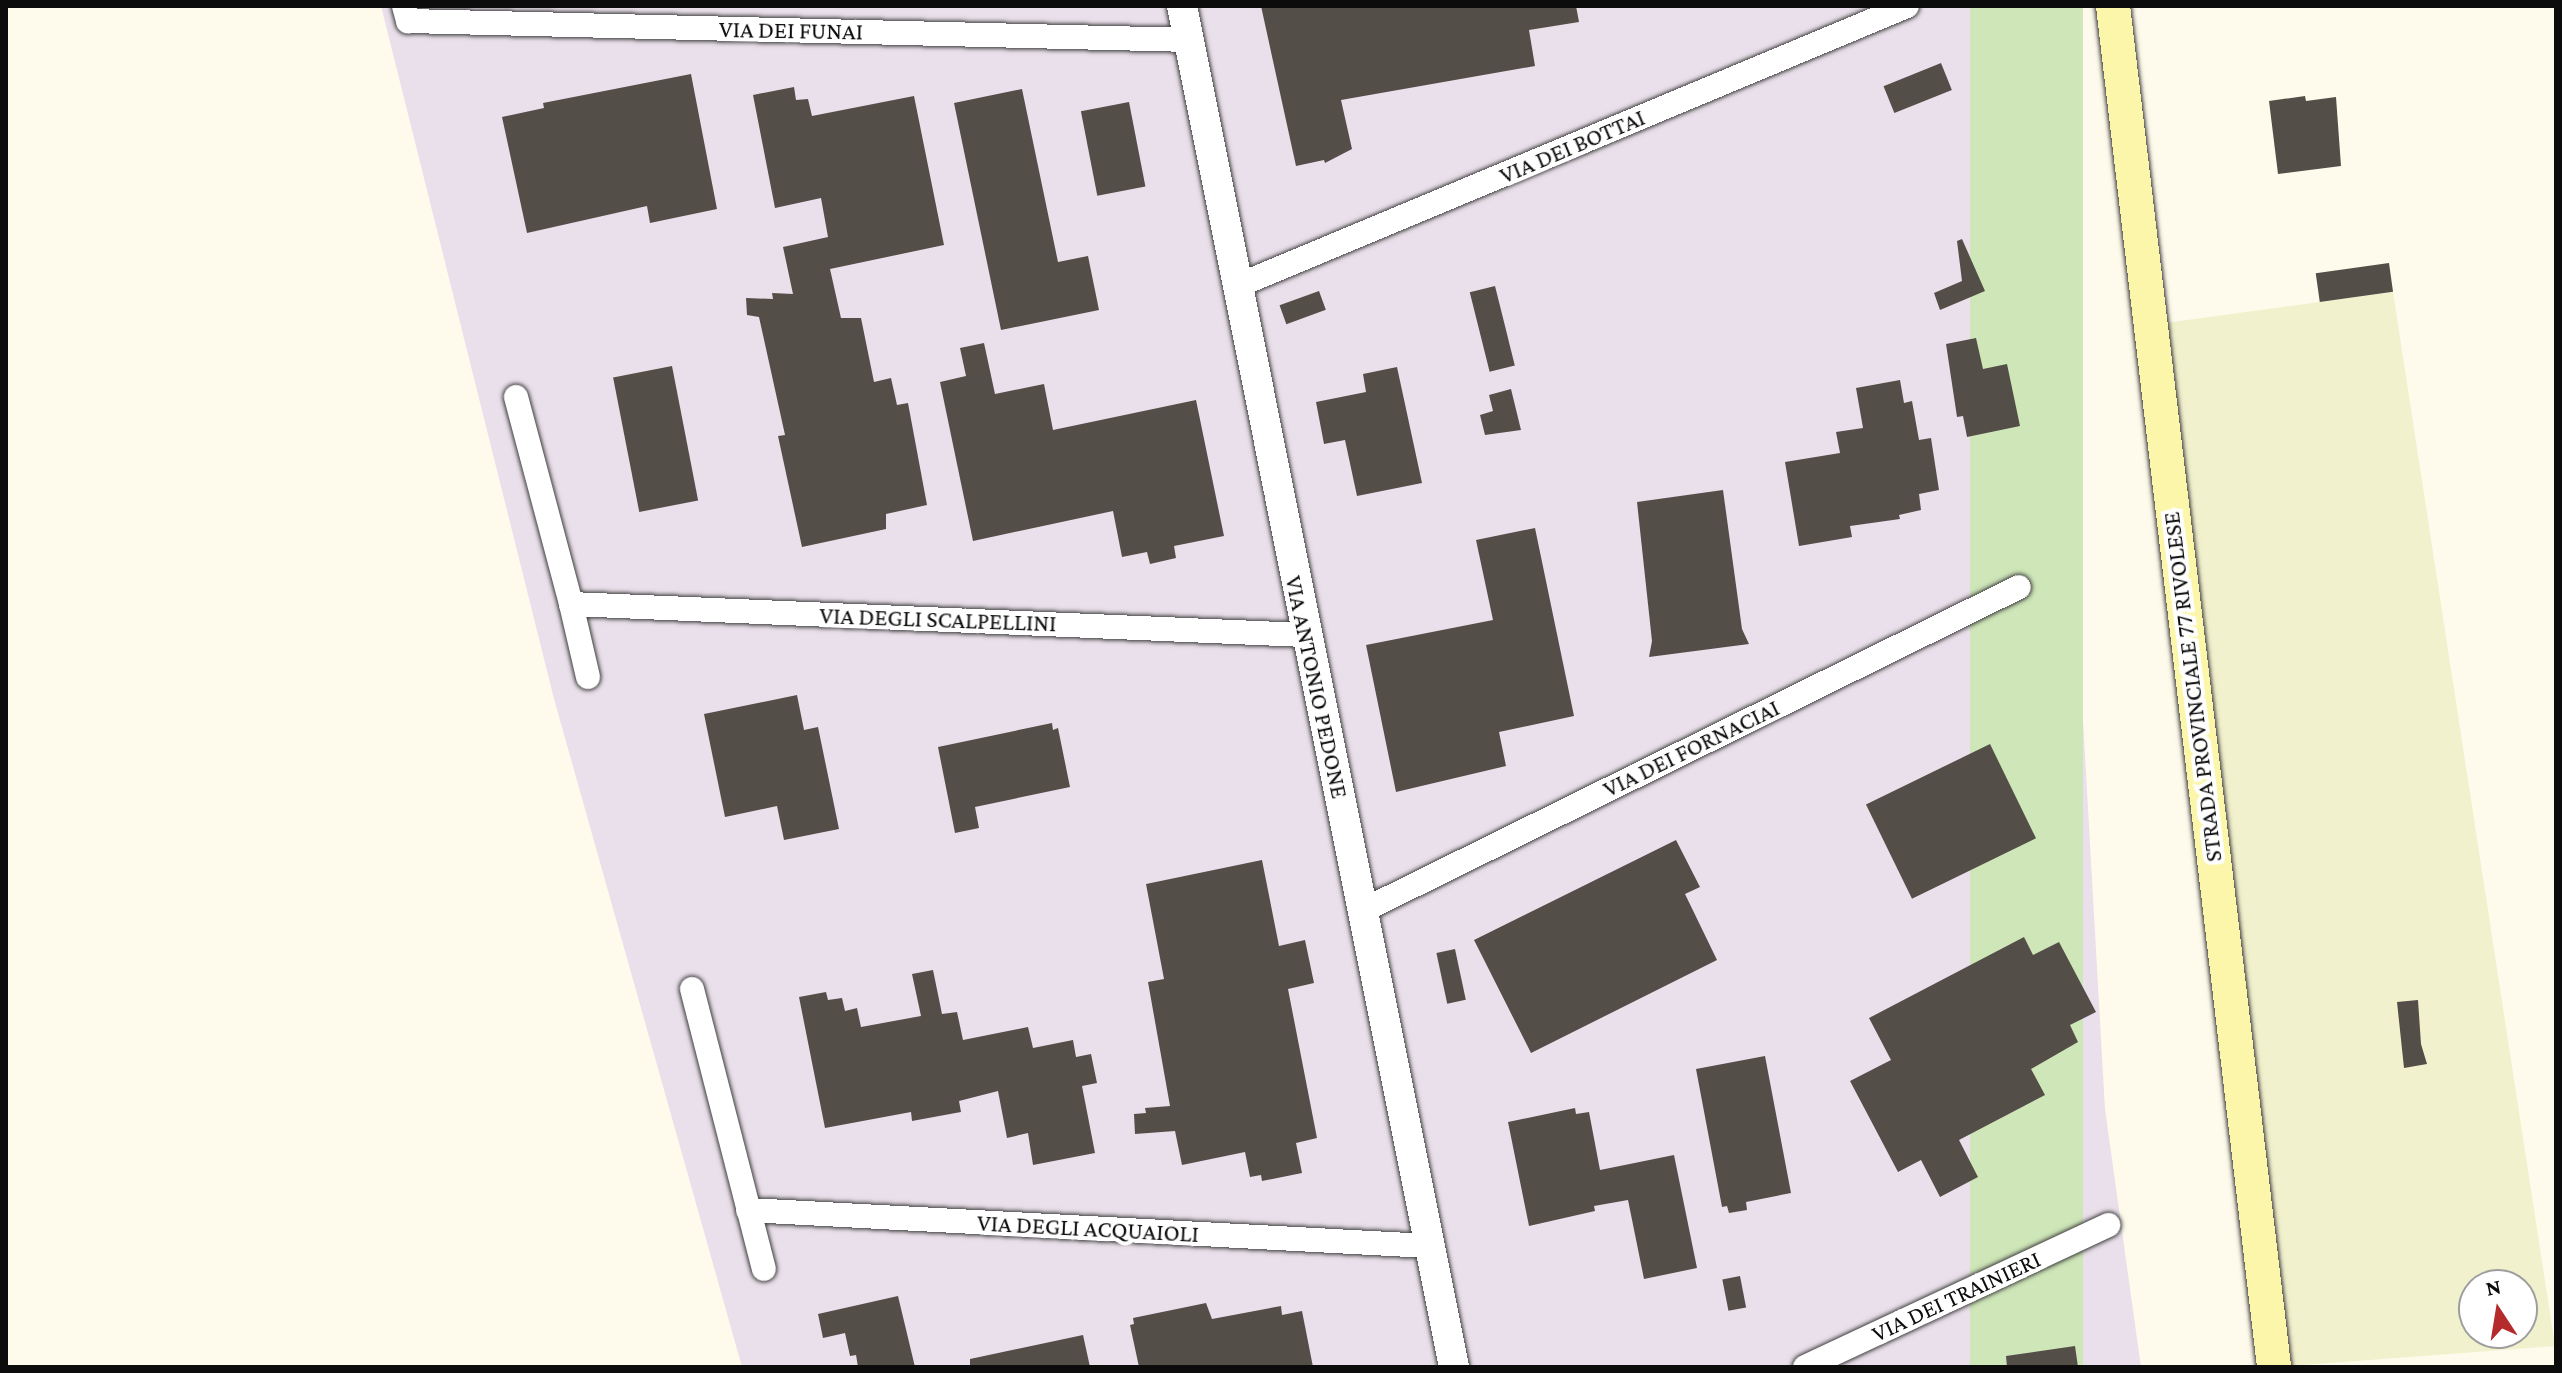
<!DOCTYPE html>
<html>
<head>
<meta charset="utf-8">
<style>
	body { margin:0 }
	#map { position:relative; width:2562px; height:1373px; overflow:hidden; background:#fefbec; font-family:"Crimson Pro",serif }
	div>[style] { position:absolute }
	.industrial>* { inset:0; background:#eae0eb }
	.farmland>* { inset:0; background:#f2f1cd }
	.green>* { inset:0; background:#cee6b8; transform-origin:0 0 }
	.building>* { inset:0; background:#544e49; transform-origin:0 0 }
	.roads { filter:drop-shadow(0 0 2px #3f3f3f) drop-shadow(0 0 2px #3f3f3f) }
	.minor>* { height:24px; margin:-12px; padding:0 12px; transform-origin:12px; border-radius:12px; background:#fff }
	.tertiary>* { height:30px; margin:-15px; padding:0 15px; transform-origin:15px; border-radius:15px; background:#fff }
	.secondary>* { height:34px; margin:-17px; padding:0 17px; transform-origin:17px; border-radius:17px; background:#fbf6aa }
	span { translate:-50% -50%; white-space:nowrap; text-align:center; line-height:1.15; -webkit-text-stroke:8px #fff; paint-order:stroke }
	.street-label { font-size:24px; color:#0c0c0c }
	.frame { position:absolute; inset:0; border:8px solid #0c0c0c; pointer-events:none }
	.north { position:absolute; left:2458px; top:1269px; width:80px; height:80px; box-sizing:border-box; background:#fff; border:2px solid #9e9e9e; border-radius:50%; rotate:348deg; font-size:22px; font-weight:700; line-height:32px; text-align:center; color:#0c0c0c }
	.north::after { content:''; display:block; margin:auto; width:28px; height:36px; background:#b52b2b; clip-path:polygon(50% 0,100% 100%,50% 72%,0 100%) }
</style>
</head>
<body>
<div id="map">
	<div class="industrial">
		<div style="clip-path:polygon(381px 6px,2026px 6px,2056px 241px,2105px 1109px,2141px 1367px,742px 1367px,554px 699px)"></div>
	</div>
	<div class="farmland">
		<div style="clip-path:polygon(evenodd,2393px 292px,2555px 1346px,2291px 1366px,2165px 323px,2393px 292px,2474px 1285px,2522px 1285px,2522px 1333px,2474px 1333px,2474px 1285px)"></div>
	</div>
	<div class="green">
		<div style="left:1970px;top:6px;width:113px;height:1372px"></div>
	</div>
	<div class="building">
		<div style="clip-path:polygon(1261px 6px,1576px 6px,1579px 22px,1529px 30px,1535px 66px,1341px 100px,1352px 149px,1325px 163px,1324px 160px,1296px 166px)"></div>
		<div style="left:1941px;top:63px;width:29px;height:62px;rotate:68deg"></div>
		<div style="clip-path:polygon(691px 74px,717px 209px,650px 223px,647px 206px,527px 233px,502px 117px,544px 108px,543px 103px)"></div>
		<div style="clip-path:polygon(794px 87px,796px 100px,808px 99px,812px 116px,914px 96px,944px 245px,830px 269px,841px 318px,861px 318px,874px 382px,891px 378px,897px 405px,908px 403px,927px 505px,886px 514px,886px 529px,802px 547px,778px 436px,785px 435px,759px 317px,747px 315px,746px 298px,773px 299px,772px 293px,793px 294px,783px 247px,828px 237px,821px 198px,775px 208px,753px 95px)"></div>
		<div style="clip-path:polygon(1022px 89px,1058px 262px,1088px 256px,1099px 310px,1001px 330px,954px 103px)"></div>
		<div style="clip-path:polygon(2305px 96px,2306px 101px,2336px 97px,2341px 166px,2278px 174px,2269px 101px)"></div>
		<div style="left:1129px;top:102px;width:86px;height:49px;rotate:79deg"></div>
		<div style="clip-path:polygon(1962px 239px,1985px 291px,1940px 310px,1934px 293px,1962px 281px,1957px 241px)"></div>
		<div style="left:2389px;top:263px;width:29px;height:74px;rotate:82deg"></div>
		<div style="left:1495px;top:286px;width:82px;height:26px;rotate:76deg"></div>
		<div style="left:1319px;top:291px;width:20px;height:42px;rotate:70deg"></div>
		<div style="clip-path:polygon(1976px 338px,1983px 369px,2007px 364px,2020px 426px,1967px 437px,1963px 416px,1957px 417px,1946px 344px)"></div>
		<div style="clip-path:polygon(984px 343px,995px 394px,1044px 384px,1053px 430px,1196px 400px,1224px 536px,1174px 546px,1176px 558px,1150px 564px,1147px 552px,1122px 557px,1113px 511px,973px 541px,940px 382px,966px 376px,960px 348px)"></div>
		<div style="left:672px;top:366px;width:137px;height:60px;rotate:79deg"></div>
		<div style="clip-path:polygon(1397px 367px,1422px 483px,1357px 496px,1345px 440px,1324px 444px,1316px 402px,1366px 392px,1363px 374px)"></div>
		<div style="clip-path:polygon(1900px 380px,1904px 403px,1912px 401px,1919px 440px,1931px 438px,1939px 490px,1919px 494px,1921px 510px,1899px 515px,1900px 519px,1850px 526px,1852px 537px,1799px 546px,1785px 462px,1840px 453px,1836px 432px,1863px 428px,1856px 388px)"></div>
		<div style="clip-path:polygon(1511px 389px,1521px 430px,1485px 435px,1480px 415px,1493px 411px,1489px 395px)"></div>
		<div style="clip-path:polygon(1723px 490px,1742px 629px,1749px 644px,1649px 657px,1652px 641px,1637px 502px)"></div>
		<div style="clip-path:polygon(1535px 528px,1574px 716px,1499px 732px,1506px 766px,1396px 792px,1366px 645px,1493px 620px,1476px 540px)"></div>
		<div style="clip-path:polygon(797px 695px,804px 730px,818px 727px,839px 829px,784px 840px,777px 806px,725px 817px,704px 714px)"></div>
		<div style="clip-path:polygon(1052px 723px,1053px 730px,1058px 728px,1070px 787px,975px 807px,979px 828px,955px 833px,938px 747px)"></div>
		<div style="left:1990px;top:744px;width:105px;height:138px;rotate:64deg"></div>
		<div style="clip-path:polygon(1676px 840px,1700px 887px,1685px 894px,1717px 960px,1531px 1053px,1474px 940px)"></div>
		<div style="clip-path:polygon(1262px 860px,1279px 946px,1305px 940px,1314px 983px,1288px 989px,1317px 1138px,1296px 1143px,1302px 1173px,1262px 1181px,1261px 1175px,1250px 1177px,1245px 1152px,1182px 1165px,1175px 1131px,1135px 1134px,1134px 1114px,1146px 1113px,1145px 1108px,1170px 1106px,1148px 982px,1164px 979px,1146px 884px)"></div>
		<div style="clip-path:polygon(2024px 937px,2033px 955px,2059px 942px,2096px 1012px,2070px 1025px,2078px 1042px,2031px 1069px,2045px 1095px,1959px 1140px,1978px 1177px,1940px 1197px,1921px 1160px,1898px 1172px,1850px 1081px,1891px 1060px,1869px 1018px)"></div>
		<div style="left:1455px;top:949px;width:52px;height:19px;rotate:78deg"></div>
		<div style="clip-path:polygon(933px 970px,942px 1014px,957px 1012px,963px 1040px,1028px 1027px,1033px 1048px,1073px 1040px,1076px 1057px,1091px 1054px,1097px 1083px,1082px 1086px,1095px 1153px,1033px 1165px,1028px 1133px,1007px 1138px,998px 1091px,959px 1101px,961px 1112px,912px 1121px,911px 1112px,825px 1128px,799px 997px,826px 992px,828px 1000px,842px 998px,845px 1011px,857px 1008px,861px 1027px,921px 1016px,912px 974px)"></div>
		<div style="clip-path:polygon(2418px 1000px,2421px 1044px,2427px 1064px,2404px 1068px,2397px 1002px)"></div>
		<div style="clip-path:polygon(1765px 1056px,1791px 1193px,1746px 1202px,1747px 1210px,1729px 1213px,1727px 1206px,1722px 1207px,1696px 1069px)"></div>
		<div style="clip-path:polygon(1575px 1108px,1576px 1114px,1589px 1112px,1600px 1170px,1674px 1155px,1697px 1268px,1644px 1279px,1628px 1200px,1594px 1206px,1595px 1211px,1529px 1226px,1508px 1122px)"></div>
		<div style="left:1740px;top:1276px;width:32px;height:18px;rotate:79deg"></div>
		<div style="clip-path:polygon(898px 1296px,915px 1367px,858px 1367px,856px 1355px,850px 1356px,845px 1333px,823px 1338px,818px 1314px)"></div>
		<div style="clip-path:polygon(1206px 1303px,1212px 1319px,1281px 1306px,1282px 1315px,1302px 1311px,1313px 1367px,1139px 1367px,1130px 1325px,1134px 1324px,1133px 1318px)"></div>
		<div style="clip-path:polygon(1083px 1335px,1090px 1367px,970px 1367px,970px 1359px)"></div>
		<div style="clip-path:polygon(2075px 1346px,2078px 1367px,2007px 1367px,2006px 1356px)"></div>
	</div>
	<div class="roads">
		<div class="minor">
			<div style="left:404px;top:6px;width:16px;rotate:75deg"></div>
			<div style="left:408px;top:21px;width:781px;rotate:1.39deg"></div>
			<div style="left:1237px;top:286px;width:726px;rotate:-22.68deg"></div>
			<div style="left:516px;top:397px;width:214px;rotate:75.1deg"></div>
			<div style="left:571px;top:604px;width:735px;rotate:2.42deg"></div>
			<div style="left:571px;top:604px;width:75px;rotate:76.9deg"></div>
			<div style="left:1364px;top:910px;width:730px;rotate:-26.25deg"></div>
			<div style="left:692px;top:989px;width:289px;rotate:75.6deg"></div>
			<div style="left:748px;top:1210px;width:681px;rotate:3.03deg"></div>
			<div style="left:1805px;top:1367px;width:335px;rotate:-25.1deg"></div>
		</div>
		<div class="tertiary">
			<div style="left:1182px;top:6px;width:1388px;rotate:78.7deg"></div>
		</div>
		<div class="secondary">
			<div style="left:2113px;top:6px;width:1370px;rotate:83.25deg"></div>
		</div>
	</div>
	<div class="street-label">
		<span style="left:791px;top:30px;rotate:1deg">VIA DEI FUNAI</span>
		<span style="left:1572px;top:146px;rotate:-23deg">VIA DEI BOTTAI</span>
		<span style="left:938px;top:619px;rotate:2deg">VIA DEGLI SCALPELLINI</span>
		<span style="left:1317px;top:687px;rotate:78deg">VIA ANTONIO PEDONE</span>
		<span style="left:2192px;top:687px;rotate:-97deg">STRADA PROVINCIALE 77 RIVOLESE</span>
		<span style="left:1691px;top:748px;rotate:-26deg">VIA DEI FORNACIAI</span>
		<span style="left:1088px;top:1228px;rotate:3deg">VIA DEGLI ACQUAIOLI</span>
		<span style="left:1956px;top:1296px;rotate:-25deg">VIA DEI TRAINIERI</span>
	</div>
	<div class="frame"></div>
	<div class="north">N</div>
</div>
</body>
</html>
